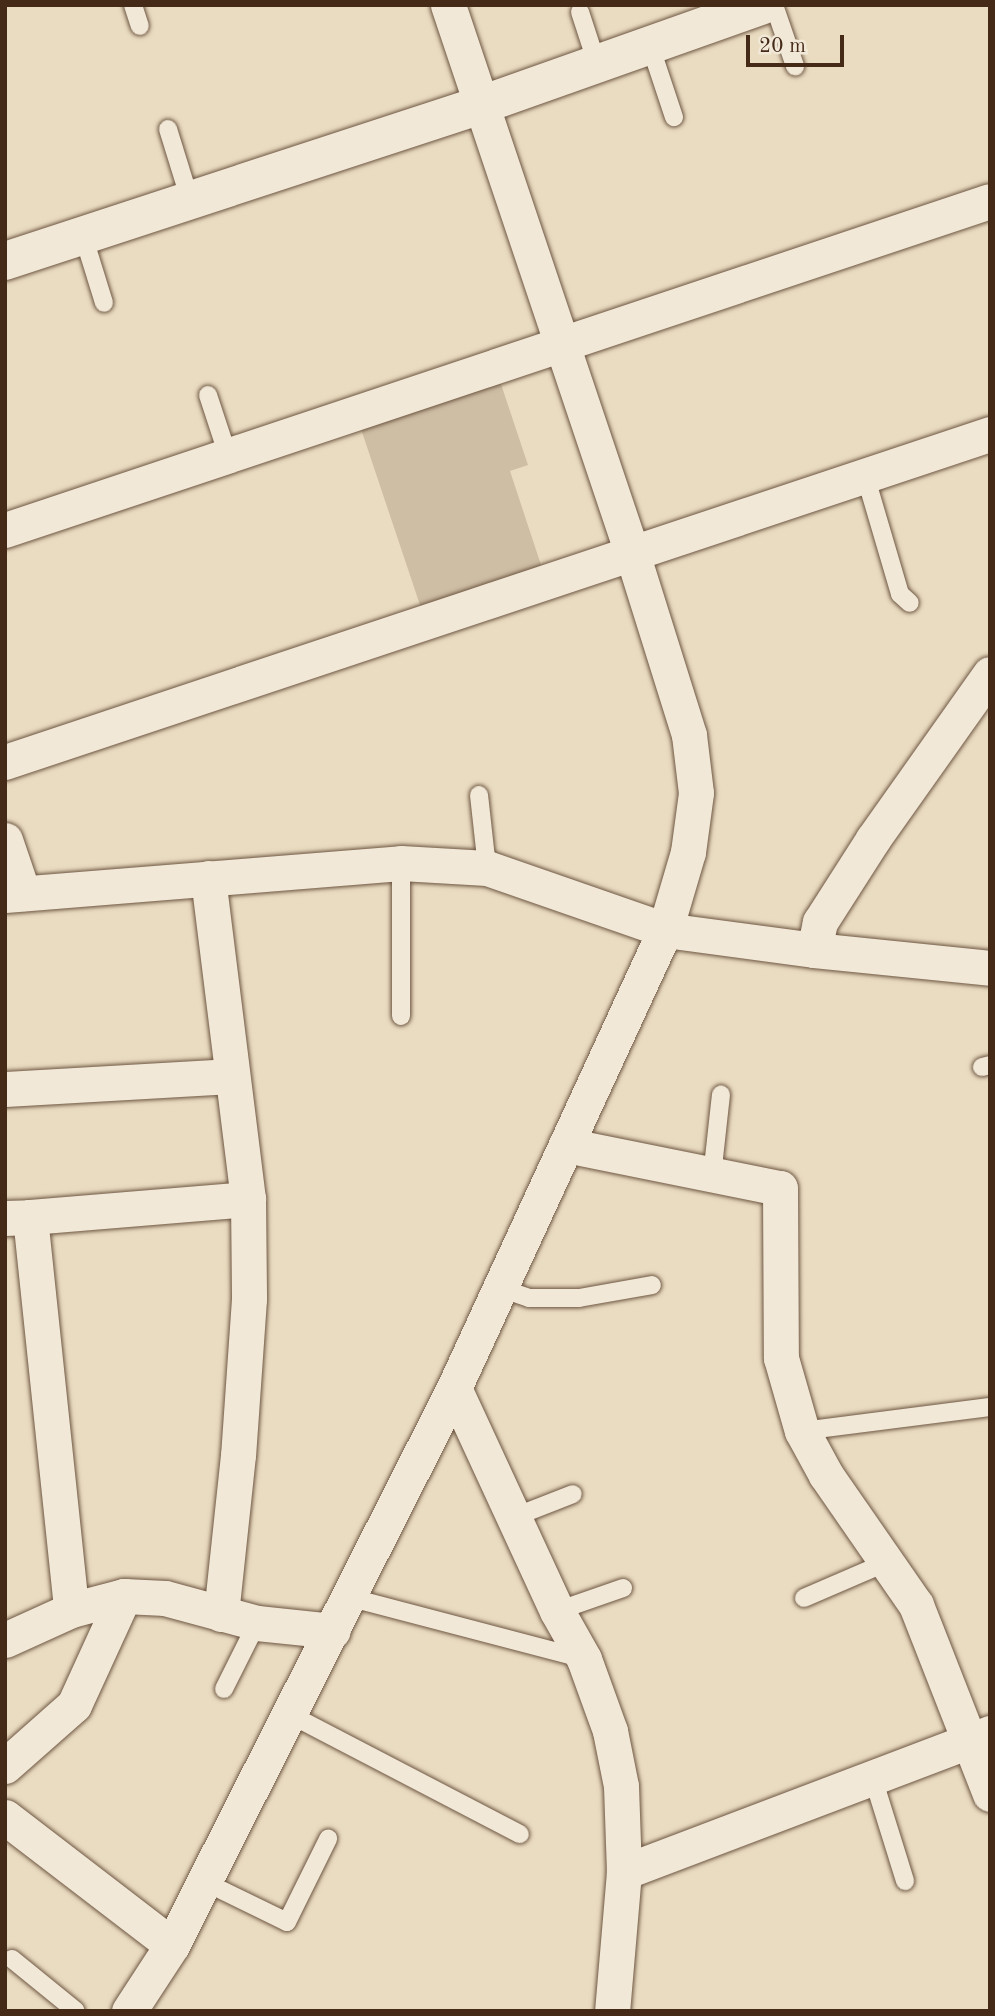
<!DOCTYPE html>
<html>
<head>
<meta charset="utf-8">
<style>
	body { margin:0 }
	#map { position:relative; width:995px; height:2016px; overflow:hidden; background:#eadcc1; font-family:"Old Standard TT",serif }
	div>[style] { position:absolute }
	.green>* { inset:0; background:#cebea4 }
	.roads { filter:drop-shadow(0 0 2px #6e5642) drop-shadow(0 0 2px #6e5642) }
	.lane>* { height:18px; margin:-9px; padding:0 9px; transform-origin:9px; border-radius:9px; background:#f1e8d7 }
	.street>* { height:35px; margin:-17.5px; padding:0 17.5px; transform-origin:17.5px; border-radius:17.5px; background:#f1e8d7 }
	.secondary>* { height:38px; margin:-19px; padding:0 19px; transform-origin:19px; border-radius:19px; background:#f1e8d7 }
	span { translate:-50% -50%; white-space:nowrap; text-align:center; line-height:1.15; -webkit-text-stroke:5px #f1e8d7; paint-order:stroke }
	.frame { position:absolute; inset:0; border:7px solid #452a18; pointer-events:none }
	.scale { position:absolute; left:746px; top:35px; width:98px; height:32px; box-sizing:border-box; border:4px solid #452a18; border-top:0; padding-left:9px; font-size:21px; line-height:24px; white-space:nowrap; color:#452a18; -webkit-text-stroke:5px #f1e8d7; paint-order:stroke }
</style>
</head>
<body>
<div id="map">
	<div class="green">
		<div style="clip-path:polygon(500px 381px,528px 465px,510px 471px,542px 568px,421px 608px,360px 426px)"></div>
	</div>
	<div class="roads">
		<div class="lane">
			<div style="left:133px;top:5px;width:22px;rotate:72deg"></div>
			<div style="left:774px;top:5px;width:65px;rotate:71deg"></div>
			<div style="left:580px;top:12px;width:55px;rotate:71.9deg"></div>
			<div style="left:650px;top:45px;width:76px;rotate:71.6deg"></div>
			<div style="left:168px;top:129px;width:74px;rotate:72.8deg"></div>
			<div style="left:83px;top:235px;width:71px;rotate:72.8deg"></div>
			<div style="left:208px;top:395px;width:64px;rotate:71.8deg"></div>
			<div style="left:865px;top:475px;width:124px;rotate:73.6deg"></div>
			<div style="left:900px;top:594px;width:13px;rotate:42deg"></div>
			<div style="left:479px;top:795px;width:73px;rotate:83.7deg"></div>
			<div style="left:401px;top:1016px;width:153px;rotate:-90deg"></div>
			<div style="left:982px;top:1067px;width:8px;rotate:-14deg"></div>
			<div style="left:712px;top:1176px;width:82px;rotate:-83.7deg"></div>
			<div style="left:500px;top:1288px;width:31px;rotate:19deg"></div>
			<div style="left:529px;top:1298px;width:50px"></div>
			<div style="left:579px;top:1298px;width:74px;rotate:-10.1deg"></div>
			<div style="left:802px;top:1431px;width:190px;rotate:-7.3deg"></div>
			<div style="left:514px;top:1517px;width:63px;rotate:-21.3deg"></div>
			<div style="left:348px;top:1597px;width:241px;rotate:14.7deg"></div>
			<div style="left:804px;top:1598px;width:90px;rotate:-23.4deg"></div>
			<div style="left:557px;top:1611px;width:70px;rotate:-19.2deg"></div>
			<div style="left:224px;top:1689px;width:74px;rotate:-63.4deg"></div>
			<div style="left:291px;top:1715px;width:258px;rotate:27.5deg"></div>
			<div style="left:873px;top:1778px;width:108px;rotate:72.7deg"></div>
			<div style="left:205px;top:1882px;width:91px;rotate:26deg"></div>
			<div style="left:287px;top:1922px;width:93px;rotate:-63.7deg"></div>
			<div style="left:12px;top:1959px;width:82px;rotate:39.1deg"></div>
		</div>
		<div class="street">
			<div style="left:448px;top:5px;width:578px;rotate:71.44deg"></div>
			<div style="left:632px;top:553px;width:191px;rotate:72.6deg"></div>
			<div style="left:689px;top:735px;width:58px;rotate:83.1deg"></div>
			<div style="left:696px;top:793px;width:60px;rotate:97.7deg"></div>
			<div style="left:688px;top:852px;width:81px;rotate:106.4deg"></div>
			<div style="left:665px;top:930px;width:504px;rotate:114.74deg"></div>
			<div style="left:454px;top:1388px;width:246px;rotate:65.2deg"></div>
			<div style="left:557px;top:1611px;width:55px;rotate:60.6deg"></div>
			<div style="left:584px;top:1659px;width:77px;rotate:70.1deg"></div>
			<div style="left:610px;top:1731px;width:56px;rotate:78.7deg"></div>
			<div style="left:621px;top:1786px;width:86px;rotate:88deg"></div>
			<div style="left:624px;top:1872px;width:140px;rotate:94.9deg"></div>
			<div style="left:5px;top:530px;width:1038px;rotate:-18.47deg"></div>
			<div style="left:5px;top:762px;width:1038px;rotate:-18.42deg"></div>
			<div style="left:5px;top:840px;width:56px;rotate:71.2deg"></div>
			<div style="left:208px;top:878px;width:323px;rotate:82.9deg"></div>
			<div style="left:248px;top:1199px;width:100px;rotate:89.4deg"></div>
			<div style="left:249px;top:1299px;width:156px;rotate:94deg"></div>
			<div style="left:238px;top:1455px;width:160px;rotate:96.1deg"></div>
			<div style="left:5px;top:895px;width:397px;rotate:-4.6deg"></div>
			<div style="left:401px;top:863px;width:86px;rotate:3.3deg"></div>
			<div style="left:487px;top:868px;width:188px;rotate:19.2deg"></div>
			<div style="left:665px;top:930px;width:150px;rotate:7.6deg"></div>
			<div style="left:814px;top:950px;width:177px;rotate:5.8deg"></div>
			<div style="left:814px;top:950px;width:29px;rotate:-78deg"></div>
			<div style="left:820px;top:922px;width:98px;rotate:-57.4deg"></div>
			<div style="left:873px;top:839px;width:202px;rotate:-54.7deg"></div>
			<div style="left:5px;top:1089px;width:227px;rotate:-3.3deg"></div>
			<div style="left:566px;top:1145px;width:218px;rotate:11.4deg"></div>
			<div style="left:780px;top:1188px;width:170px;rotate:89.7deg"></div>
			<div style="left:781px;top:1358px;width:76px;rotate:74deg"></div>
			<div style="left:802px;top:1431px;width:50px;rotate:61.4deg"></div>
			<div style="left:826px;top:1475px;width:158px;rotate:55.3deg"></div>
			<div style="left:916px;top:1605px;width:203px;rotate:68.6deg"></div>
			<div style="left:30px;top:1217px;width:219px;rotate:-4.7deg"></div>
			<div style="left:5px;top:1218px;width:25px;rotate:-2deg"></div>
			<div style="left:30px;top:1217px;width:395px;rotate:84deg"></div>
			<div style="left:5px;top:1640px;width:72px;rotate:-24.4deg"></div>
			<div style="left:71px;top:1610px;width:55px;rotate:-14.8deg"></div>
			<div style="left:124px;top:1596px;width:41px;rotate:2.8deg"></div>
			<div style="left:165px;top:1598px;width:95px;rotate:15.2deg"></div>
			<div style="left:257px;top:1623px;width:76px;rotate:6deg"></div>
			<div style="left:5px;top:1766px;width:92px;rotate:-41.5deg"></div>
			<div style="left:74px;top:1705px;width:120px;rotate:-65.4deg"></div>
			<div style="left:5px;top:1817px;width:210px;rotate:37.5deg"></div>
			<div style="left:624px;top:1872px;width:392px;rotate:-20.8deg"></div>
			<div style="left:129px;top:2011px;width:79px;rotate:-56.9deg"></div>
			<div style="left:172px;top:1945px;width:624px;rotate:-63.15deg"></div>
		</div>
		<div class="secondary">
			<div style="left:5px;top:261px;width:501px;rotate:-18.15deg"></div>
			<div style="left:481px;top:105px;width:299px;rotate:-19.5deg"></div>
		</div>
	</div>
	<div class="frame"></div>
	<div class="scale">20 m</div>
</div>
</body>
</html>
